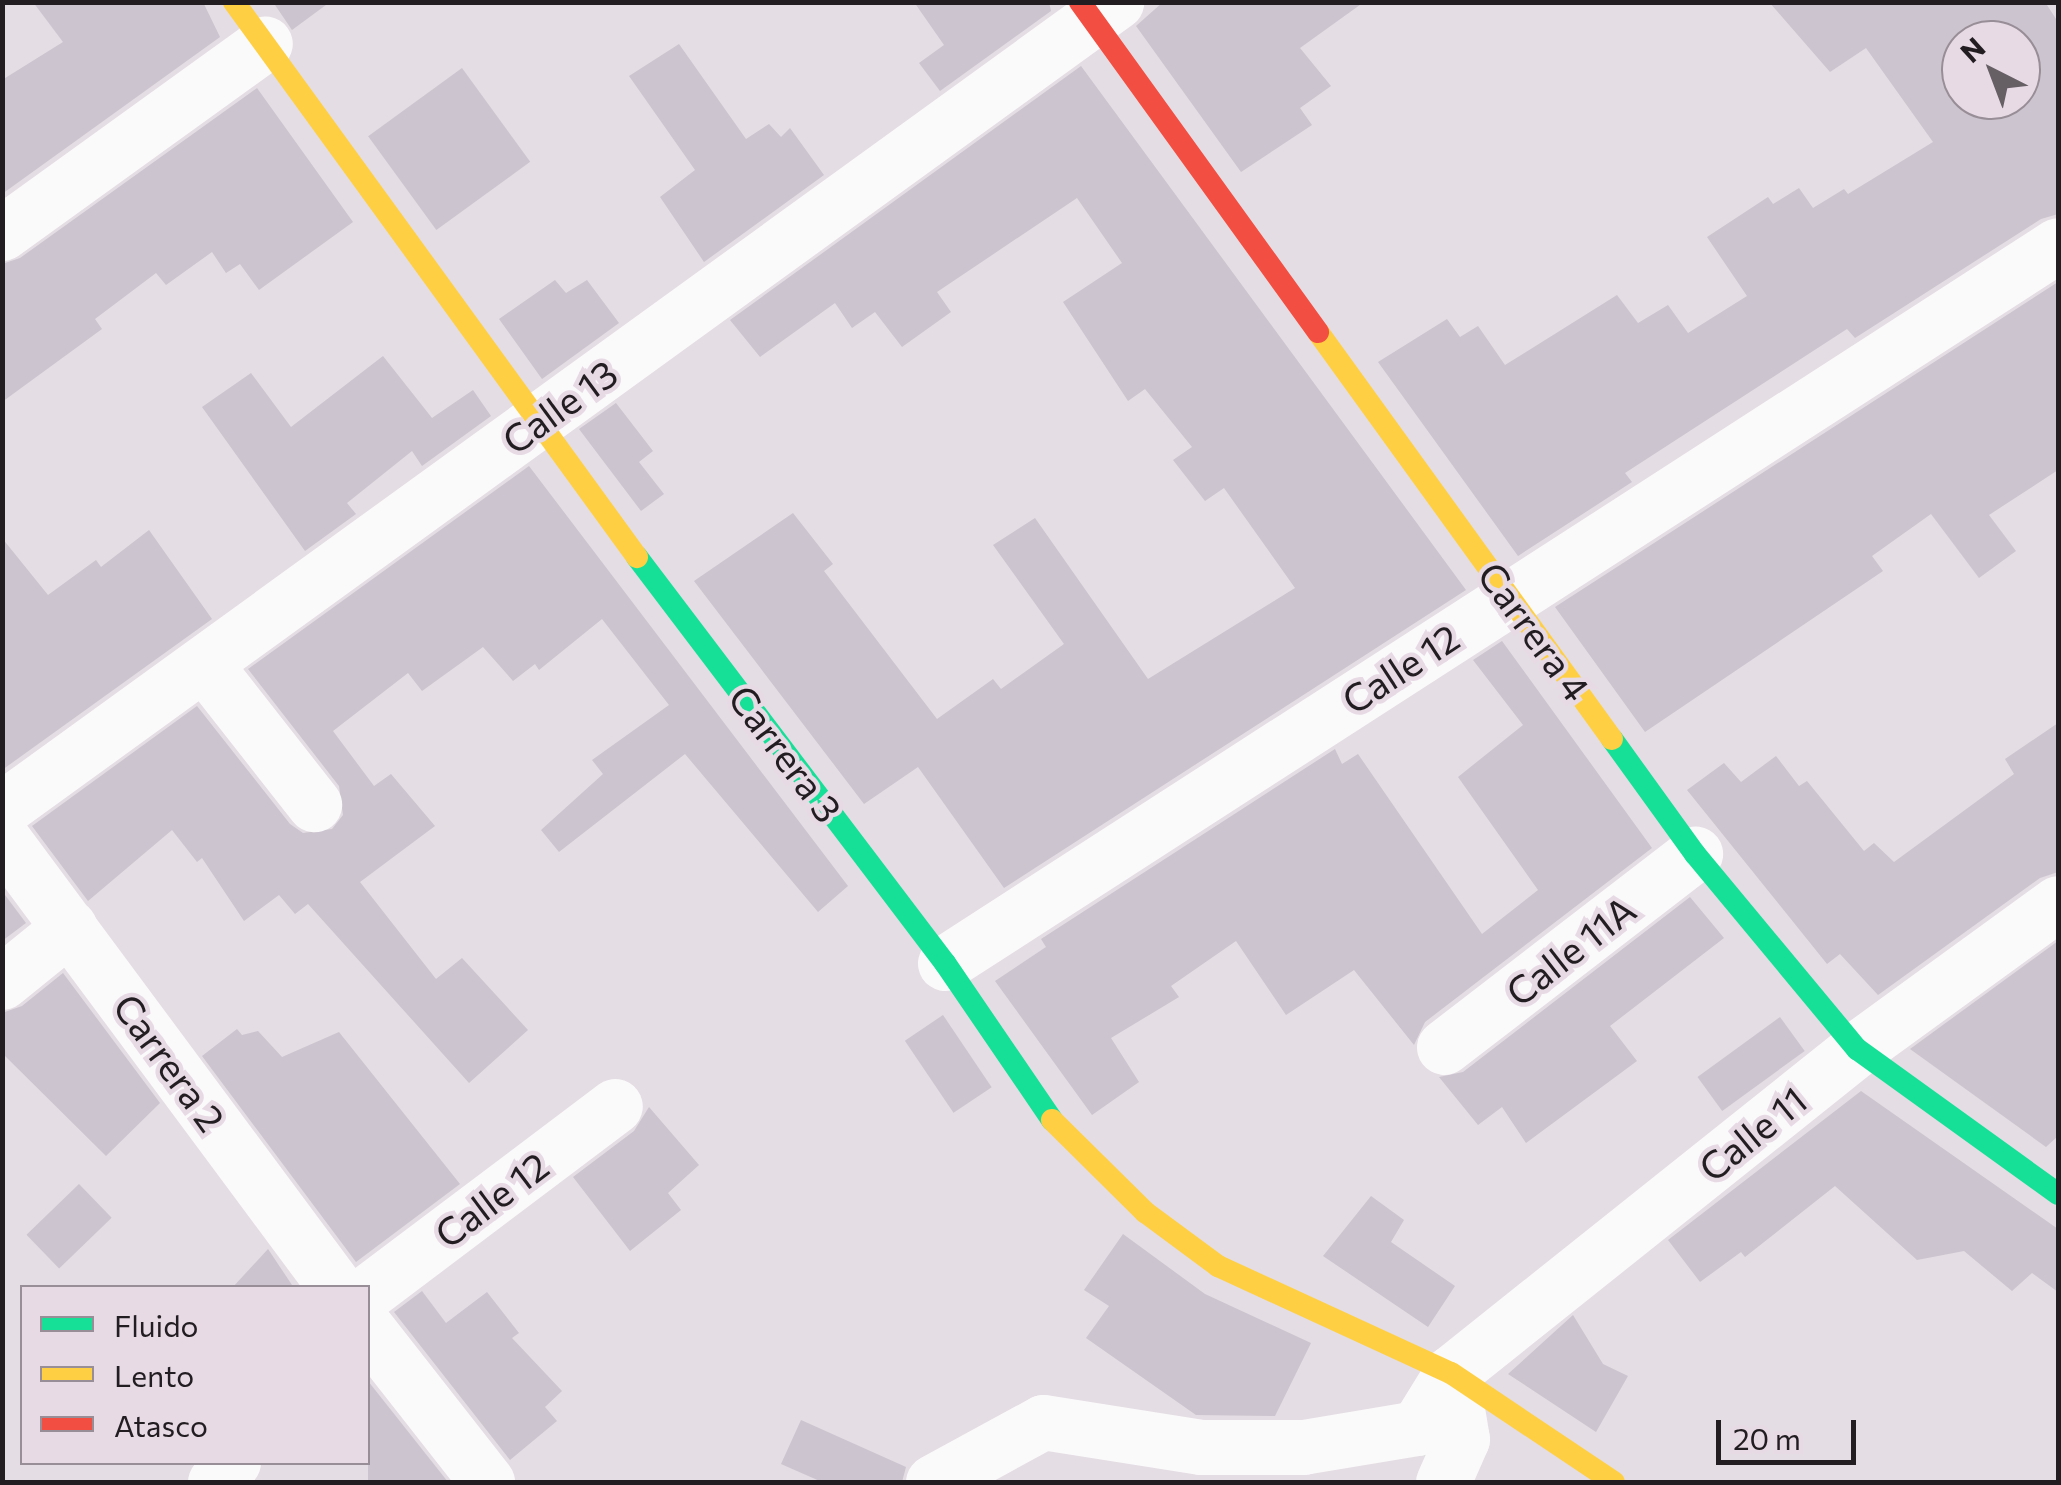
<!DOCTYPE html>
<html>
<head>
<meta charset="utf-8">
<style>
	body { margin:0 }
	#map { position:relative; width:2061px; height:1485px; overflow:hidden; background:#e4dde3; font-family:Commissioner,sans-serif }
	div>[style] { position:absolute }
	.building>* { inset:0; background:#ccc4cf; transform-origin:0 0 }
	.street>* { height:55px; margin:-27.5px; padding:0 27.5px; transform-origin:27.5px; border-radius:27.5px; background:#fbfafb }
	.fast>* { height:22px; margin:-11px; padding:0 11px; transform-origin:11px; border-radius:11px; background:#16e098 }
	.slow>* { height:22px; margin:-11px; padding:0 11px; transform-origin:11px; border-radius:11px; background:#ffcf43 }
	.jam>* { height:22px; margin:-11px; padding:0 11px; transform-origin:11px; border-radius:11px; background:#f24e42 }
	span { translate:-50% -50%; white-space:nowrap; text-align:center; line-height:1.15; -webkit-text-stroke:9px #e7dae5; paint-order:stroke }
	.street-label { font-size:38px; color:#221d21 }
	.frame { position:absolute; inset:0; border:5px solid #221d21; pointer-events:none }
	.legend { position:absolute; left:20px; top:1285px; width:350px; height:180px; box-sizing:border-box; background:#e7dae5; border:2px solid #988e97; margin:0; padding:12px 18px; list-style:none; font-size:30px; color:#221d21 }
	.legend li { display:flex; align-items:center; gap:20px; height:50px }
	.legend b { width:50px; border:2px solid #988e97 }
	.north { position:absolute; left:1941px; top:20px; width:100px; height:100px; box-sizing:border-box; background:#e7dae5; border:2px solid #988e97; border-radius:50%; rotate:318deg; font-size:28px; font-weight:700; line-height:40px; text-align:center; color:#221d21 }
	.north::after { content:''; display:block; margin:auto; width:35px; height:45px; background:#666065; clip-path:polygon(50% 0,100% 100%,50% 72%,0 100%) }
	.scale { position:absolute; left:1716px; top:1420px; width:140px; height:45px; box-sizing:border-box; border:5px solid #221d21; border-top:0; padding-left:12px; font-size:30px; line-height:35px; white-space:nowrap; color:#221d21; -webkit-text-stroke:8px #e7dae5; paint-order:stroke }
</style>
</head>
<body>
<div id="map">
	<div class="building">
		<div style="clip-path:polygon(33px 2px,203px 2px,220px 37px,2px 194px,2px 80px,63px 42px)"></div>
		<div style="clip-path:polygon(273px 2px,330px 2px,292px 30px)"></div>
		<div style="clip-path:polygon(914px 2px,1049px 2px,1051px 11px,940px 91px,919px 63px,944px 45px)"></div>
		<div style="clip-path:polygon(1163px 2px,1364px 2px,1300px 48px,1331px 86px,1300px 108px,1312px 125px,1241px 172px,1136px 26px)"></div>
		<div style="clip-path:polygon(evenodd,1769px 2px,2045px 2px,2058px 22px,2058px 214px,2041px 219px,1855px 338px,1847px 329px,1625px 473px,1632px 482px,1518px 556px,1378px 362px,1447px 319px,1460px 337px,1478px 326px,1505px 365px,1617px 295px,1638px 323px,1668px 305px,1688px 333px,1747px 296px,1707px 237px,1768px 197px,1773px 204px,1799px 188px,1813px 208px,1844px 189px,1848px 194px,1933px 142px,1866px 48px,1830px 72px,1769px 2px,1961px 40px,2021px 40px,2021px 100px,1961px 100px,1961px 40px)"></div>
		<div style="clip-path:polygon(679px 44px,746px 139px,769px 124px,781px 137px,790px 128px,824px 175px,704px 262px,660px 197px,695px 170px,629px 76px)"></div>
		<div style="clip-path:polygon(1081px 66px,1466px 590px,1004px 888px,918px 767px,864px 804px,694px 581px,793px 513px,833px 564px,824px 571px,937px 719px,993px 679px,1001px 689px,1064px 644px,993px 545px,1035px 518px,1148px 679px,1295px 588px,1224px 488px,1205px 501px,1173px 460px,1192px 447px,1145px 389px,1128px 401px,1063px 302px,1122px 263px,1077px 198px,937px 292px,951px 312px,902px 347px,875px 312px,852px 328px,835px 303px,760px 357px,730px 320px)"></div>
		<div style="left:462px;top:68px;width:116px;height:116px;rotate:54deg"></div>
		<div style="clip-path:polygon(257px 88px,353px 222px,259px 290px,240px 264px,226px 273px,212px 252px,166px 285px,156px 273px,95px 319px,102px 329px,2px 402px,2px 264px,20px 258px)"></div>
		<div style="clip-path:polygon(555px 280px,566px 293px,587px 280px,619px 323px,542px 379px,499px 319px)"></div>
		<div style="clip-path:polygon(2058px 282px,2058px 470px,1989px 515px,2016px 551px,1979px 578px,1931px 514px,1872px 556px,1883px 571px,1645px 732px,1555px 607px)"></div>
		<div style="clip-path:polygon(383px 356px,432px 418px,473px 390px,491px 416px,422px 466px,412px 451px,347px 503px,356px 514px,305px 551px,202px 407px,251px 373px,291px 427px)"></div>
		<div style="clip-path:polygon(616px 403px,653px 451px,639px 462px,664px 494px,641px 511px,579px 429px)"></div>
		<div style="clip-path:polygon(529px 466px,848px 886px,818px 912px,685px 754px,559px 852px,541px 830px,603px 774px,592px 760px,669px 705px,602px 619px,539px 670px,535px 664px,513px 681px,483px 647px,422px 691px,408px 673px,333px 731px,374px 786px,391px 774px,435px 826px,360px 882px,436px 979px,462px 958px,528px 1030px,469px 1083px,308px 904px,295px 914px,279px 895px,244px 921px,202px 858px,197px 862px,172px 830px,88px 901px,32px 826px,197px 706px,290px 824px,303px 833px,332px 829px,343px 815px,339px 786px,248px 669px)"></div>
		<div style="clip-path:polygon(149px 530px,212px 619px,2px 770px,2px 538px,48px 595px,96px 560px,101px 567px)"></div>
		<div style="clip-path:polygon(1502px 641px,1652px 848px,1425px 1022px,1414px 1045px,1354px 970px,1286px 1015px,1236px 941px,1171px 986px,1179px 997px,1111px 1038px,1139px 1082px,1092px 1115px,995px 981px,1046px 947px,1041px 939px,1335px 749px,1342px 764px,1358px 754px,1482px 934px,1538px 890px,1458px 777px,1523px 725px,1473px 660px)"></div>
		<div style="clip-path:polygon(2058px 723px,2058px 872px,2040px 878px,1878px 995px,1840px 954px,1827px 964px,1687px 790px,1724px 763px,1741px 782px,1776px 756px,1799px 786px,1807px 781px,1864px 851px,1874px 843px,1894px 862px,2014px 774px,2005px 759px)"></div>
		<div style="clip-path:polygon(2px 891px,26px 923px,2px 941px)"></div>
		<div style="clip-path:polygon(1690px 897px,1724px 938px,1610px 1026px,1637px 1061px,1526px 1143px,1502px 1107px,1478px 1125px,1439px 1077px,1463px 1072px)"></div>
		<div style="clip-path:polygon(2058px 941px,2058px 1136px,2046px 1147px,1910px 1049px)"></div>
		<div style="clip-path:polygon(63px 973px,160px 1103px,106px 1156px,2px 1053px,2px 1013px,22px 1006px)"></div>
		<div style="left:943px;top:1015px;width:87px;height:46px;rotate:56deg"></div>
		<div style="left:1780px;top:1017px;width:42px;height:102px;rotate:54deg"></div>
		<div style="clip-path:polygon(237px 1029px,242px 1035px,258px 1031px,282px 1057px,339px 1032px,460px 1184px,356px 1262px,202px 1056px)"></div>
		<div style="clip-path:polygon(1861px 1091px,2058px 1229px,2058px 1292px,2032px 1273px,2012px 1291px,1964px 1251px,1917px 1260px,1835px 1186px,1745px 1257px,1741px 1252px,1700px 1282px,1668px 1240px)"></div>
		<div style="clip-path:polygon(649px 1107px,699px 1165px,668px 1193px,681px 1210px,630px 1251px,573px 1177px,634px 1131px)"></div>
		<div style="left:79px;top:1184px;width:47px;height:73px;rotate:46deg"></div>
		<div style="clip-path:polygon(1371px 1196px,1404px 1220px,1391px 1242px,1455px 1286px,1428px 1327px,1323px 1256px)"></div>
		<div style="clip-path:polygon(1123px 1234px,1205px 1294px,1311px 1343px,1275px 1416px,1196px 1415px,1086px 1338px,1109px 1306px,1084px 1290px)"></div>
		<div style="clip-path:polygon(268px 1249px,294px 1288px,232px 1288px)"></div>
		<div style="clip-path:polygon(422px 1291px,446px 1323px,487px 1292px,519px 1333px,512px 1338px,562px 1391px,545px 1407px,557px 1421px,510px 1460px,394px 1312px)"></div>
		<div style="clip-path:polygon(1573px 1315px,1603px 1364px,1628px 1376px,1596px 1432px,1508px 1374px)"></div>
		<div style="clip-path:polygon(368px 1381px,448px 1482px,368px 1482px)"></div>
		<div style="clip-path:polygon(801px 1420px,906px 1467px,902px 1482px,822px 1482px,781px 1464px)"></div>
	</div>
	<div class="street">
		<div style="left:2px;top:233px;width:324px;rotate:-35.8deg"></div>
		<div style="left:205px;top:665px;width:177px;rotate:51.9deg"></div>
		<div style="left:2px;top:809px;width:1376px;rotate:-35.92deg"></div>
		<div style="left:2px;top:838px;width:560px;rotate:53.42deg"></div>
		<div style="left:945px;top:963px;width:1324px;rotate:-32.83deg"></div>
		<div style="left:2px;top:982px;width:87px;rotate:-39deg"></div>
		<div style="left:1444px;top:1047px;width:317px;rotate:-37.6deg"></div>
		<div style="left:368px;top:1292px;width:309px;rotate:-37deg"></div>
		<div style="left:368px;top:1330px;width:193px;rotate:51.9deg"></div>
		<div style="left:215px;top:1482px;width:27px;rotate:-48deg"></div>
		<div style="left:933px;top:1482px;width:125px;rotate:-28.6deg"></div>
		<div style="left:1043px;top:1422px;width:160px;rotate:9deg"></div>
		<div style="left:1201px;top:1447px;width:102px"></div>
		<div style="left:1303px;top:1447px;width:116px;rotate:-9.5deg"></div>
		<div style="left:1417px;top:1428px;width:65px;rotate:-58.3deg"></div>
		<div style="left:1451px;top:1373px;width:519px;rotate:-38.59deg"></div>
		<div style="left:1857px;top:1049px;width:248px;rotate:-36deg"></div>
		<div style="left:1443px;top:1482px;width:47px;rotate:-66.2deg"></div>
		<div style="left:1462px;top:1439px;width:67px;rotate:-99.5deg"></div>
	</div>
	<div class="fast">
		<div style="left:637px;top:557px;width:510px;rotate:52.82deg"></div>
		<div style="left:945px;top:963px;width:190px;rotate:55.7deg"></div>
		<div style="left:1612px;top:739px;width:142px;rotate:54.2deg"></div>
		<div style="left:1695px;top:854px;width:254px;rotate:50.3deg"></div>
		<div style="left:1857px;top:1049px;width:248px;rotate:35.8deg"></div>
	</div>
	<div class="slow">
		<div style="left:234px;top:2px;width:686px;rotate:54.02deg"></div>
		<div style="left:1318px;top:332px;width:502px;rotate:54.16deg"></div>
		<div style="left:1052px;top:1120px;width:131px;rotate:44.7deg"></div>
		<div style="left:1145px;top:1212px;width:91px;rotate:36.5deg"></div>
		<div style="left:1218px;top:1266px;width:256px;rotate:24.7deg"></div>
		<div style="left:1451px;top:1373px;width:196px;rotate:33.8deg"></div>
	</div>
	<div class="jam">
		<div style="left:1080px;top:2px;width:407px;rotate:54.2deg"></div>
	</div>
	<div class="street-label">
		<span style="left:559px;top:406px;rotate:-36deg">Calle 13</span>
		<span style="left:1535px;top:631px;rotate:54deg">Carrera 4</span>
		<span style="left:1400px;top:668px;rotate:-33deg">Calle 12</span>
		<span style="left:786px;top:753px;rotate:53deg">Carrera 3</span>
		<span style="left:1570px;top:950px;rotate:-38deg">Calle 11A</span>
		<span style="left:170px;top:1062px;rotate:54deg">Carrera 2</span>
		<span style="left:1752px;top:1133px;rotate:-39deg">Calle 11</span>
		<span style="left:491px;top:1199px;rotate:-37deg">Calle 12</span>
	</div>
	<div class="frame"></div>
	<ul class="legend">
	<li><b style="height:12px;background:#16e098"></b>Fluido</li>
	<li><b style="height:12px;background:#ffcf43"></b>Lento</li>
	<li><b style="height:12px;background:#f24e42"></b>Atasco</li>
	</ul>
	<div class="north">N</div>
	<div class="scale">20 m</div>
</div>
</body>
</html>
